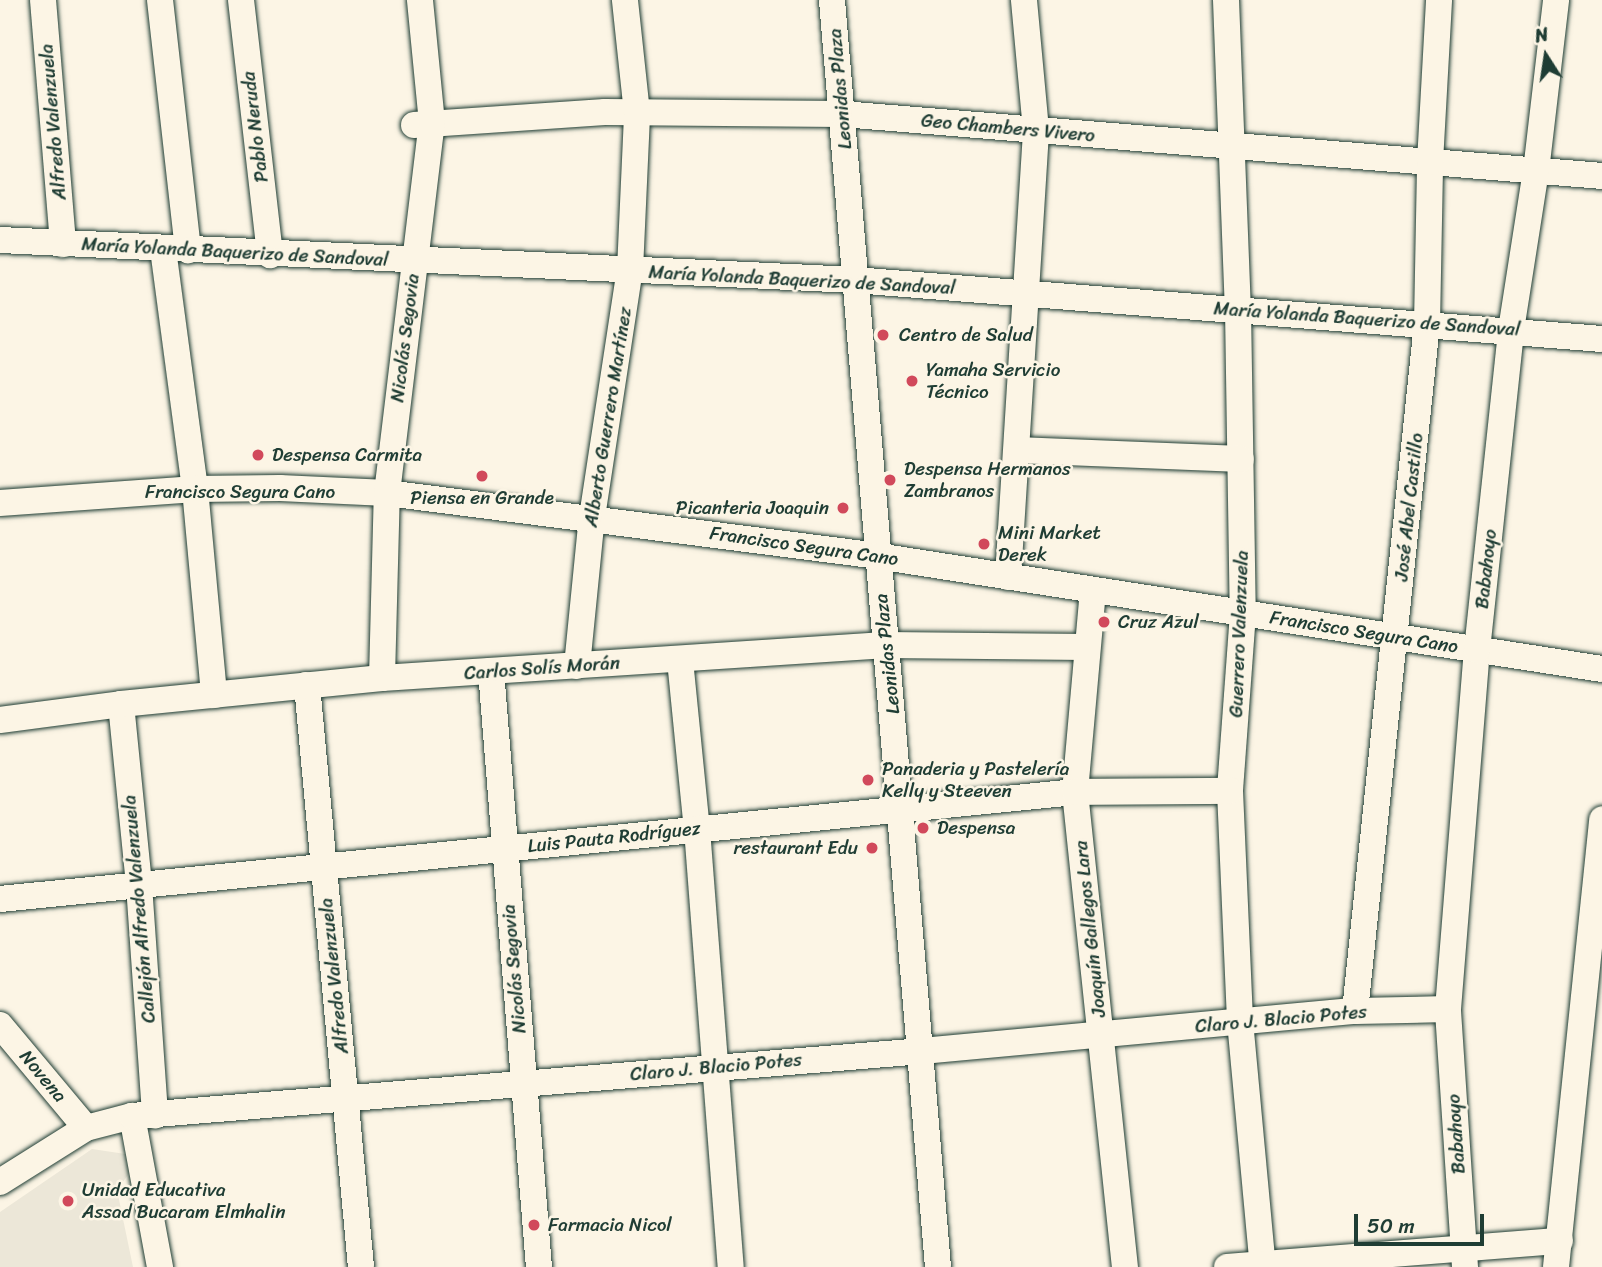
<!DOCTYPE html>
<html>
<head>
<meta charset="utf-8">
<style>
	body { margin:0 }
	#map { position:relative; width:1602px; height:1267px; overflow:hidden; background:#fcf5e5; font-family:Sriracha,sans-serif }
	div>[style] { position:absolute }
	.built>* { inset:0; background:#ece7d8 }
	.roads { filter:drop-shadow(0 0 2px #1f3d34) drop-shadow(0 0 2px #1f3d34) }
	.minor>* { height:26px; margin:-13px; padding:0 13px; transform-origin:13px; border-radius:13px; background:#fcf5e5 }
	.dots>* { width:19px; height:19px; translate:-50% -50%; box-sizing:border-box; border:4px solid #fcf5e5; border-radius:50% }
	span { translate:-50% -50%; white-space:nowrap; text-align:center; line-height:1.15; -webkit-text-stroke:5px #fcf5e5; paint-order:stroke }
	.street-label { font-size:19px; color:#1f3d34 }
	.poi-label { font-size:19px; color:#1f3d34 }
	.left { translate:0 -50%; text-align:left }
	.right { translate:-100% -50%; text-align:right }
	.north { position:absolute; left:1511px; top:21px; width:70px; height:70px; -webkit-text-stroke:5px #fcf5e5; paint-order:stroke; rotate:348deg; font-size:19px; font-weight:700; line-height:28px; text-align:center; color:#1f3d34 }
	.north::after { content:''; display:block; margin:auto; width:24px; height:32px; background:#1f3d34; clip-path:polygon(50% 0,100% 100%,50% 72%,0 100%) }
	.scale { position:absolute; left:1354px; top:1214px; width:130px; height:32px; box-sizing:border-box; border:4px solid #1f3d34; border-top:0; padding-left:9px; font-size:21px; line-height:24px; white-space:nowrap; color:#1f3d34; -webkit-text-stroke:5px #fcf5e5; paint-order:stroke }
</style>
</head>
<body>
<div id="map">
	<div class="built">
		<div style="clip-path:polygon(92px 1149px,132px 1155px,133px 1168px,117px 1190px,133px 1267px,0 1267px,0 1212px)"></div>
	</div>
	<div class="roads">
		<div class="minor">
			<div style="left:43px;top:0;width:245px;rotate:85.3deg"></div>
			<div style="left:160px;top:0;width:252px;rotate:83.6deg"></div>
			<div style="left:241px;top:0;width:257px;rotate:83.5deg"></div>
			<div style="left:832px;top:0;width:1271px;rotate:85.22deg"></div>
			<div style="left:1226px;top:0;width:309px;rotate:87.8deg"></div>
			<div style="left:1238px;top:309px;width:304px;rotate:89.1deg"></div>
			<div style="left:1243px;top:613px;width:178px;rotate:94.2deg"></div>
			<div style="left:1230px;top:791px;width:230px;rotate:87.5deg"></div>
			<div style="left:1240px;top:1021px;width:247px;rotate:84.7deg"></div>
			<div style="left:414px;top:125px;width:191px;rotate:-3.9deg"></div>
			<div style="left:605px;top:112px;width:237px;rotate:0.5deg"></div>
			<div style="left:842px;top:114px;width:763px;rotate:4.66deg"></div>
			<div style="left:0;top:240px;width:855px;rotate:2.68deg"></div>
			<div style="left:854px;top:280px;width:750px;rotate:4.51deg"></div>
			<div style="left:163px;top:249px;width:242px;rotate:82.4deg"></div>
			<div style="left:195px;top:489px;width:207px;rotate:84.7deg"></div>
			<div style="left:1017px;top:450px;width:224px;rotate:2.3deg"></div>
			<div style="left:0;top:503px;width:196px;rotate:-4.1deg"></div>
			<div style="left:195px;top:489px;width:85px;rotate:-0.7deg"></div>
			<div style="left:280px;top:488px;width:107px;rotate:2.7deg"></div>
			<div style="left:387px;top:493px;width:494px;rotate:7.3deg"></div>
			<div style="left:877px;top:556px;width:734px;rotate:8.86deg"></div>
			<div style="left:1008px;top:577px;width:448px;rotate:-86.4deg"></div>
			<div style="left:1036px;top:130px;width:131px;rotate:-95.3deg"></div>
			<div style="left:1093px;top:590px;width:203px;rotate:95.1deg"></div>
			<div style="left:1075px;top:792px;width:478px;rotate:84deg"></div>
			<div style="left:680px;top:660px;width:170px;rotate:84.3deg"></div>
			<div style="left:697px;top:829px;width:439px;rotate:85.6deg"></div>
			<div style="left:577px;top:666px;width:150px;rotate:-84.3deg"></div>
			<div style="left:592px;top:517px;width:250px;rotate:-81.3deg"></div>
			<div style="left:630px;top:270px;width:157px;rotate:-87.4deg"></div>
			<div style="left:637px;top:113px;width:114px;rotate:-96.1deg"></div>
			<div style="left:491px;top:671px;width:598px;rotate:85.4deg"></div>
			<div style="left:382px;top:678px;width:185px;rotate:-88.5deg"></div>
			<div style="left:387px;top:493px;width:373px;rotate:-83.1deg"></div>
			<div style="left:432px;top:123px;width:124px;rotate:-95.6deg"></div>
			<div style="left:307px;top:685px;width:584px;rotate:84.7deg"></div>
			<div style="left:121px;top:704px;width:182px;rotate:84.3deg"></div>
			<div style="left:139px;top:885px;width:231px;rotate:86deg"></div>
			<div style="left:0;top:720px;width:122px;rotate:-7.5deg"></div>
			<div style="left:121px;top:704px;width:262px;rotate:-5.7deg"></div>
			<div style="left:382px;top:678px;width:504px;rotate:-3.75deg"></div>
			<div style="left:885px;top:645px;width:201px;rotate:0.6deg"></div>
			<div style="left:0;top:899px;width:1080px;rotate:-5.68deg"></div>
			<div style="left:1075px;top:792px;width:155px;rotate:-0.4deg"></div>
			<div style="left:1355px;top:1011px;width:691px;rotate:-84.02deg"></div>
			<div style="left:1427px;top:324px;width:162px;rotate:-88.9deg"></div>
			<div style="left:1430px;top:162px;width:162px;rotate:-86.8deg"></div>
			<div style="left:0;top:1025px;width:134px;rotate:50.1deg"></div>
			<div style="left:132px;top:1116px;width:154px;rotate:79.5deg"></div>
			<div style="left:0;top:1182px;width:102px;rotate:-32.1deg"></div>
			<div style="left:86px;top:1128px;width:48px;rotate:-14.6deg"></div>
			<div style="left:132px;top:1116px;width:793px;rotate:-4.7deg"></div>
			<div style="left:922px;top:1051px;width:435px;rotate:-5.3deg"></div>
			<div style="left:1355px;top:1011px;width:93px;rotate:-1.2deg"></div>
			<div style="left:1227px;top:1267px;width:334px;rotate:-4.5deg"></div>
			<div style="left:1465px;top:1267px;width:259px;rotate:-93.8deg"></div>
			<div style="left:1448px;top:1009px;width:360px;rotate:-85.4deg"></div>
			<div style="left:1477px;top:650px;width:322px;rotate:-83.9deg"></div>
			<div style="left:1511px;top:330px;width:161px;rotate:-81.1deg"></div>
			<div style="left:1536px;top:171px;width:172px;rotate:-83.3deg"></div>
			<div style="left:1556px;top:1267px;width:450px;rotate:-84.1deg"></div>
		</div>
	</div>
	<div class="dots">
		<div style="left:883px;top:335px;background:#d1495b"></div>
		<div style="left:912px;top:381px;background:#d1495b"></div>
		<div style="left:258px;top:455px;background:#d1495b"></div>
		<div style="left:482px;top:476px;background:#d1495b"></div>
		<div style="left:890px;top:480px;background:#d1495b"></div>
		<div style="left:843px;top:508px;background:#d1495b"></div>
		<div style="left:984px;top:544px;background:#d1495b"></div>
		<div style="left:1104px;top:622px;background:#d1495b"></div>
		<div style="left:868px;top:780px;background:#d1495b"></div>
		<div style="left:923px;top:828px;background:#d1495b"></div>
		<div style="left:872px;top:848px;background:#d1495b"></div>
		<div style="left:68px;top:1201px;background:#d1495b"></div>
		<div style="left:534px;top:1225px;background:#d1495b"></div>
	</div>
	<div class="street-label">
		<span style="left:840px;top:89px;rotate:-95deg">Leonidas Plaza</span>
		<span style="left:53px;top:122px;rotate:-95deg">Alfredo Valenzuela</span>
		<span style="left:255px;top:127px;rotate:-97deg">Pablo Neruda</span>
		<span style="left:1008px;top:128px;rotate:5deg">Geo Chambers Vivero</span>
		<span style="left:235px;top:252px;rotate:3deg">María Yolanda Baquerizo de Sandoval</span>
		<span style="left:802px;top:280px;rotate:3deg">María Yolanda Baquerizo de Sandoval</span>
		<span style="left:1367px;top:319px;rotate:4deg">María Yolanda Baquerizo de Sandoval</span>
		<span style="left:405px;top:338px;rotate:-83deg">Nicolás Segovia</span>
		<span style="left:608px;top:417px;rotate:-81deg">Alberto Guerrero Martínez</span>
		<span style="left:240px;top:492px">Francisco Segura Cano</span>
		<span style="left:1409px;top:507px;rotate:-84deg">José Abel Castillo</span>
		<span style="left:804px;top:546px;rotate:8deg">Francisco Segura Cano</span>
		<span style="left:1486px;top:569px;rotate:-84deg">Babahoyo</span>
		<span style="left:1364px;top:632px;rotate:9deg">Francisco Segura Cano</span>
		<span style="left:1239px;top:634px;rotate:-88deg">Guerrero Valenzuela</span>
		<span style="left:887px;top:654px;rotate:-96deg">Leonidas Plaza</span>
		<span style="left:542px;top:668px;rotate:-4deg">Carlos Solís Morán</span>
		<span style="left:614px;top:837px;rotate:-6deg">Luis Pauta Rodríguez</span>
		<span style="left:139px;top:909px;rotate:-95deg">Callejón Alfredo Valenzuela</span>
		<span style="left:1090px;top:929px;rotate:-96deg">Joaquín Gallegos Lara</span>
		<span style="left:514px;top:969px;rotate:-95deg">Nicolás Segovia</span>
		<span style="left:334px;top:976px;rotate:-96deg">Alfredo Valenzuela</span>
		<span style="left:1281px;top:1019px;rotate:-5deg">Claro J. Blacio Potes</span>
		<span style="left:716px;top:1067px;rotate:-5deg">Claro J. Blacio Potes</span>
		<span style="left:43px;top:1076px;rotate:50deg">Novena</span>
		<span style="left:1456px;top:1134px;rotate:-94deg">Babahoyo</span>
	</div>
	<div class="poi-label">
		<span class="left" style="left:899px;top:335px">Centro de Salud</span>
		<span class="left" style="left:926px;top:381px">Yamaha Servicio<br>Técnico</span>
		<span class="left" style="left:272px;top:455px">Despensa Carmita</span>
		<span class="left" style="left:904px;top:480px">Despensa Hermanos<br>Zambranos</span>
		<span style="left:482px;top:498px">Piensa en Grande</span>
		<span class="right" style="left:829px;top:508px">Picanteria Joaquin</span>
		<span class="left" style="left:998px;top:544px">Mini Market<br>Derek</span>
		<span class="left" style="left:1118px;top:622px">Cruz Azul</span>
		<span class="left" style="left:882px;top:780px">Panaderia y Pastelería<br>Kelly y Steeven</span>
		<span class="left" style="left:937px;top:828px">Despensa</span>
		<span class="right" style="left:858px;top:848px">restaurant Edu</span>
		<span class="left" style="left:82px;top:1201px">Unidad Educativa<br>Assad Bucaram Elmhalin</span>
		<span class="left" style="left:548px;top:1225px">Farmacia Nicol</span>
	</div>
	<div class="north">N</div>
	<div class="scale">50 m</div>
</div>
</body>
</html>
